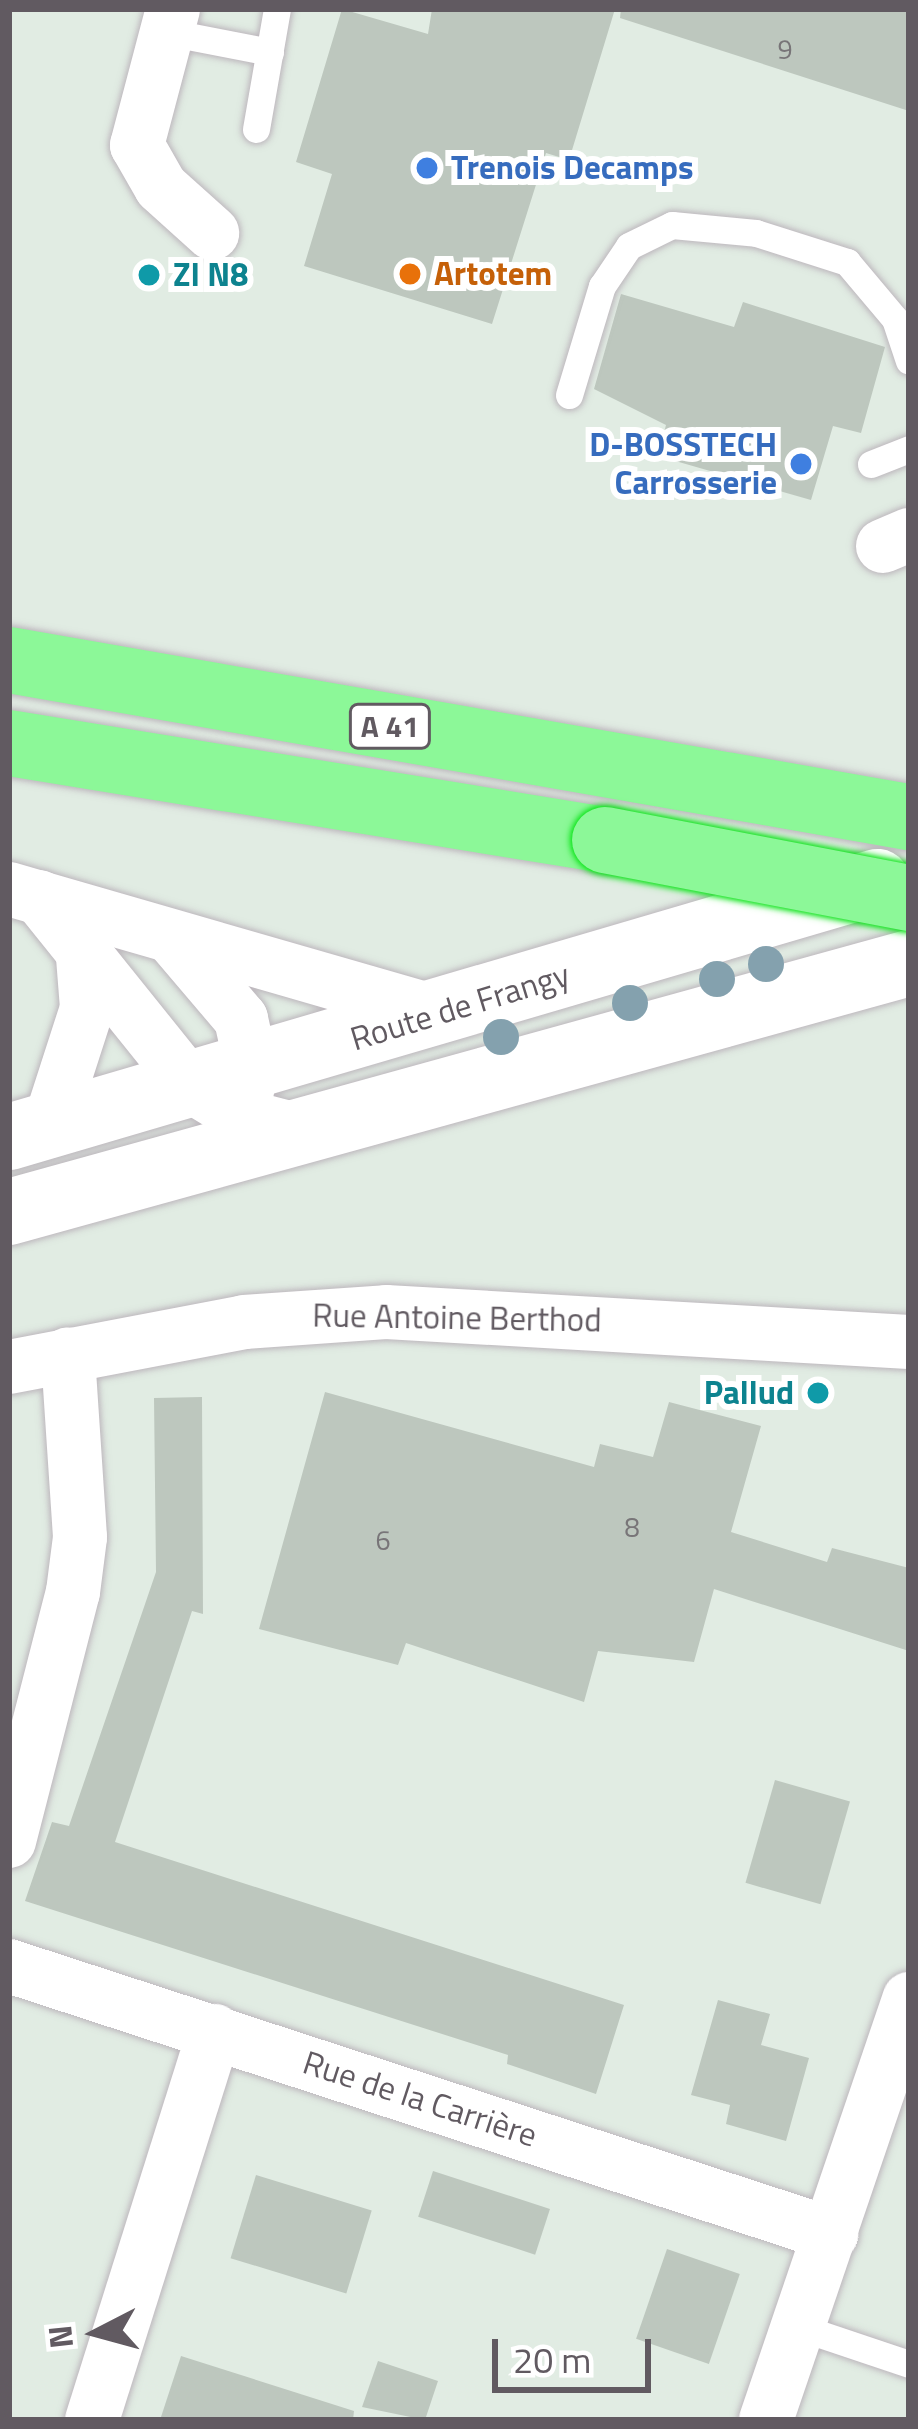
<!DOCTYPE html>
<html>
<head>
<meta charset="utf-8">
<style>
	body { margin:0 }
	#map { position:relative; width:918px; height:2429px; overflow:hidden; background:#e1ece3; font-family:"Titillium Web",sans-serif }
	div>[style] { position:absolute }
	.building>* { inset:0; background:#bdc7be; transform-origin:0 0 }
	.roads { filter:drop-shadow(0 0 3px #bdb7bd) drop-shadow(0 0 3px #bdb7bd) }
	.lane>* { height:27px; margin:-13.5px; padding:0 13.5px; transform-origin:13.5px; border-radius:13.5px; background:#fff }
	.street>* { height:54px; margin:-27px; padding:0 27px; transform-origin:27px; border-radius:27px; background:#fff }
	.secondary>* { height:66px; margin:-33px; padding:0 33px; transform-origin:33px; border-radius:33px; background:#fff }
	.highway>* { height:66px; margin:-33px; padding:0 33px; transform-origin:33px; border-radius:33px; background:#8cf898 }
	.bridges { filter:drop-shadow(0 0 3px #09e416) drop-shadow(0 0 3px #09e416) }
	.highway-bridge>* { height:66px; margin:-33px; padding:0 33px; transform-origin:33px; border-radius:33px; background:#8cf898 }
	.trees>* { width:36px; height:36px; margin:-18px; border-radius:50%; background:#84a1ae }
	.dots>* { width:33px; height:33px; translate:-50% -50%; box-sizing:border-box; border:6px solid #fff; border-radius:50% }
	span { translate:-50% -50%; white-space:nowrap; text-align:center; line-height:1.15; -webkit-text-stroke:12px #fff; paint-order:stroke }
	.number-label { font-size:27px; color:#787578 }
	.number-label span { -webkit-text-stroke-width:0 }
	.shield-label span { padding:3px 9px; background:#fff; border:3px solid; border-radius:9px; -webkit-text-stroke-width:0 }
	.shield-label { font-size:30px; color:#615a61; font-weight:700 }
	.shop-label { font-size:33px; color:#366cbe; font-weight:700 }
	.left { translate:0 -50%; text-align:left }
	.right { translate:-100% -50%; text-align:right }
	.food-label { font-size:33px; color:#c56008; font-weight:700 }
	.culture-label { font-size:33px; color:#0d838f; font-weight:700 }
	.street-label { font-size:33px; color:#615a61 }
	.frame { position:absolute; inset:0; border:12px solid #615a61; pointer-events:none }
	.north { position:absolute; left:36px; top:2273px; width:120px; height:120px; -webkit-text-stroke:9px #fff; paint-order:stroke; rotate:264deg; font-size:33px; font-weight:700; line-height:48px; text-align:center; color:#615a61 }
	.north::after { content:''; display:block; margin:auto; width:42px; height:54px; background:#615a61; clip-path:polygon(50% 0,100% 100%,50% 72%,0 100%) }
	.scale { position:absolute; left:492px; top:2339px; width:159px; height:54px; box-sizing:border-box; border:6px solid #615a61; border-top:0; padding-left:15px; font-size:36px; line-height:42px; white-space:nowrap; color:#615a61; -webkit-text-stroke:9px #fff; paint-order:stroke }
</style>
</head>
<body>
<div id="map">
	<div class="building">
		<div style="clip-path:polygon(342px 9px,428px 34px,432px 9px,615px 9px,569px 160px,546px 153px,492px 324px,304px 266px,332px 174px,296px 162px)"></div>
		<div style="clip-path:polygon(621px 9px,909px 9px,909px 111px,620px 18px)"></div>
		<div style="clip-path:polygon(621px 294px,734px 327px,743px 302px,885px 347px,861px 433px,833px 426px,811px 500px,658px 456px,666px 425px,594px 389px)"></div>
		<div style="clip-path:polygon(325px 1392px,594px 1467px,600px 1444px,653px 1457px,669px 1402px,761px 1426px,731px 1532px,827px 1562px,832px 1548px,909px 1568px,909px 1651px,714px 1589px,694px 1662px,598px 1651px,584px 1702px,406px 1643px,398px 1665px,259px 1629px)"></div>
		<div style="clip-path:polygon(202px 1397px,203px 1614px,192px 1611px,115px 1842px,624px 2005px,596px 2094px,507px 2064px,508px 2055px,25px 1901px,52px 1822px,69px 1826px,156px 1572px,154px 1398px)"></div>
		<div style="left:775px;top:1780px;width:78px;height:107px;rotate:16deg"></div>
		<div style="clip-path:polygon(718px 2000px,770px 2014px,761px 2045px,809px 2058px,786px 2141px,726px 2124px,730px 2105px,691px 2095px)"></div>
		<div style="left:433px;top:2171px;width:123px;height:48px;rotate:18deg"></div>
		<div style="left:256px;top:2175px;width:121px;height:87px;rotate:17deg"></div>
		<div style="left:667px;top:2249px;width:77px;height:95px;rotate:19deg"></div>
		<div style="clip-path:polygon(181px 2356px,354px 2411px,353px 2420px,160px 2420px)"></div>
		<div style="clip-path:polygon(378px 2361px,438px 2381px,425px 2420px,362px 2407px)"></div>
	</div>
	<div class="roads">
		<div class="lane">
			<div style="left:167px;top:32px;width:105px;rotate:11deg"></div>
			<div style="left:256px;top:129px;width:122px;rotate:-80.1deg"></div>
			<div style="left:569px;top:395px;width:114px;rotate:-73.2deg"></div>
			<div style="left:602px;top:286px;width:48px;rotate:-56deg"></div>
			<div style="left:629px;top:246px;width:48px;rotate:-26deg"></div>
			<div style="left:672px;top:225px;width:84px;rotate:5.4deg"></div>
			<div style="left:756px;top:233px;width:96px;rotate:17.7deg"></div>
			<div style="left:847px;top:262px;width:75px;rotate:49.9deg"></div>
			<div style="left:895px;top:319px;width:44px;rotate:71.6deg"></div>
			<div style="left:871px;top:464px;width:41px;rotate:-21.5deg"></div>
			<div style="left:799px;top:2327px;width:116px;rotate:18.6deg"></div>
		</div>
		<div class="street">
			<div style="left:173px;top:9px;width:141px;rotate:104.8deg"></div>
			<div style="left:137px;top:145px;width:48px;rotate:60.3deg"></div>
			<div style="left:161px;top:187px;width:69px;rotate:42deg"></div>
			<div style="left:883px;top:546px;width:28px;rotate:-23deg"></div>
			<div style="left:9px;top:889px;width:448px;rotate:16.1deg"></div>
			<div style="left:39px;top:897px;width:243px;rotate:51.2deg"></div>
			<div style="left:191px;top:1086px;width:56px;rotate:31.1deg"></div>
			<div style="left:239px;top:1115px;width:63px;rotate:14.7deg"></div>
			<div style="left:173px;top:939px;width:105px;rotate:49.6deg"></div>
			<div style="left:241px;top:1019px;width:51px;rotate:77.6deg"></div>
			<div style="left:252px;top:1069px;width:36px;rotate:103deg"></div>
			<div style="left:49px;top:1126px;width:124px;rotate:-72.1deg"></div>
			<div style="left:87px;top:1008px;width:63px;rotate:-94.5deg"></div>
			<div style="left:9px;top:1367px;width:239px;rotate:-10.8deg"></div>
			<div style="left:244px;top:1322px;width:142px;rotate:-4deg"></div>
			<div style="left:386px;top:1312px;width:524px;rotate:3.28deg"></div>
			<div style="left:9px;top:1841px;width:257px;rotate:-75.6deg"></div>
			<div style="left:73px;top:1592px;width:55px;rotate:-82.7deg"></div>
			<div style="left:80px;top:1537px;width:183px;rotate:-93.8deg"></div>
			<div style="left:9px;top:1966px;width:865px;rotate:18.06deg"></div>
			<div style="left:92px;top:2420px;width:408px;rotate:-72.5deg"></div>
			<div style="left:766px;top:2420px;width:445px;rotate:-71.2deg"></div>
		</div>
		<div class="secondary">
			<div style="left:9px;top:1137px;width:905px;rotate:-16.37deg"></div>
			<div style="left:9px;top:1212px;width:934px;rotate:-15.46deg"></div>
		</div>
		<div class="highway">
			<div style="left:9px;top:660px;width:914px;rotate:9.9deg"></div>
			<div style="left:9px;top:743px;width:604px;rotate:9.24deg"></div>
		</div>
	</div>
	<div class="bridges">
		<div class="highway-bridge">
			<div style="left:605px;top:840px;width:309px;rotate:10.8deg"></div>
		</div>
	</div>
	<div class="trees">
		<div style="left:766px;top:964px"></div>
		<div style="left:717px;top:979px"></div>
		<div style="left:630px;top:1003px"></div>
		<div style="left:501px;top:1037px"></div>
	</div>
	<div class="dots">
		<div style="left:427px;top:168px;background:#3f7fe0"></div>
		<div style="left:410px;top:274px;background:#e8710a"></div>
		<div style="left:149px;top:275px;background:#0f9aa8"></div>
		<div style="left:801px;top:464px;background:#3f7fe0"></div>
		<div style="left:818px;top:1393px;background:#0f9aa8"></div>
	</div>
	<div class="number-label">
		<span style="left:785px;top:49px">9</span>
		<span style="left:632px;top:1527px">8</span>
		<span style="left:383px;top:1540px">6</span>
	</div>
	<div class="shield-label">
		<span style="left:390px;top:726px">A 41</span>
	</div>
	<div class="shop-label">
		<span class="left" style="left:451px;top:168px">Trenois Decamps</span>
		<span class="right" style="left:777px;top:464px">D-BOSSTECH<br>Carrosserie</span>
	</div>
	<div class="food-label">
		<span class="left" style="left:434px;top:274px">Artotem</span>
	</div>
	<div class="culture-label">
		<span class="left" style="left:173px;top:275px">ZI N8</span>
		<span class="right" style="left:794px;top:1393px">Pallud</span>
	</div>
	<div class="street-label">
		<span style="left:460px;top:1007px;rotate:-17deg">Route de Frangy</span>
		<span style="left:457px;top:1318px;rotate:1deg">Rue Antoine Berthod</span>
		<span style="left:420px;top:2099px;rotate:18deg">Rue de la Carrière</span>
	</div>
	<div class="frame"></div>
	<div class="north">N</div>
	<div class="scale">20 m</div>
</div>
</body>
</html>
